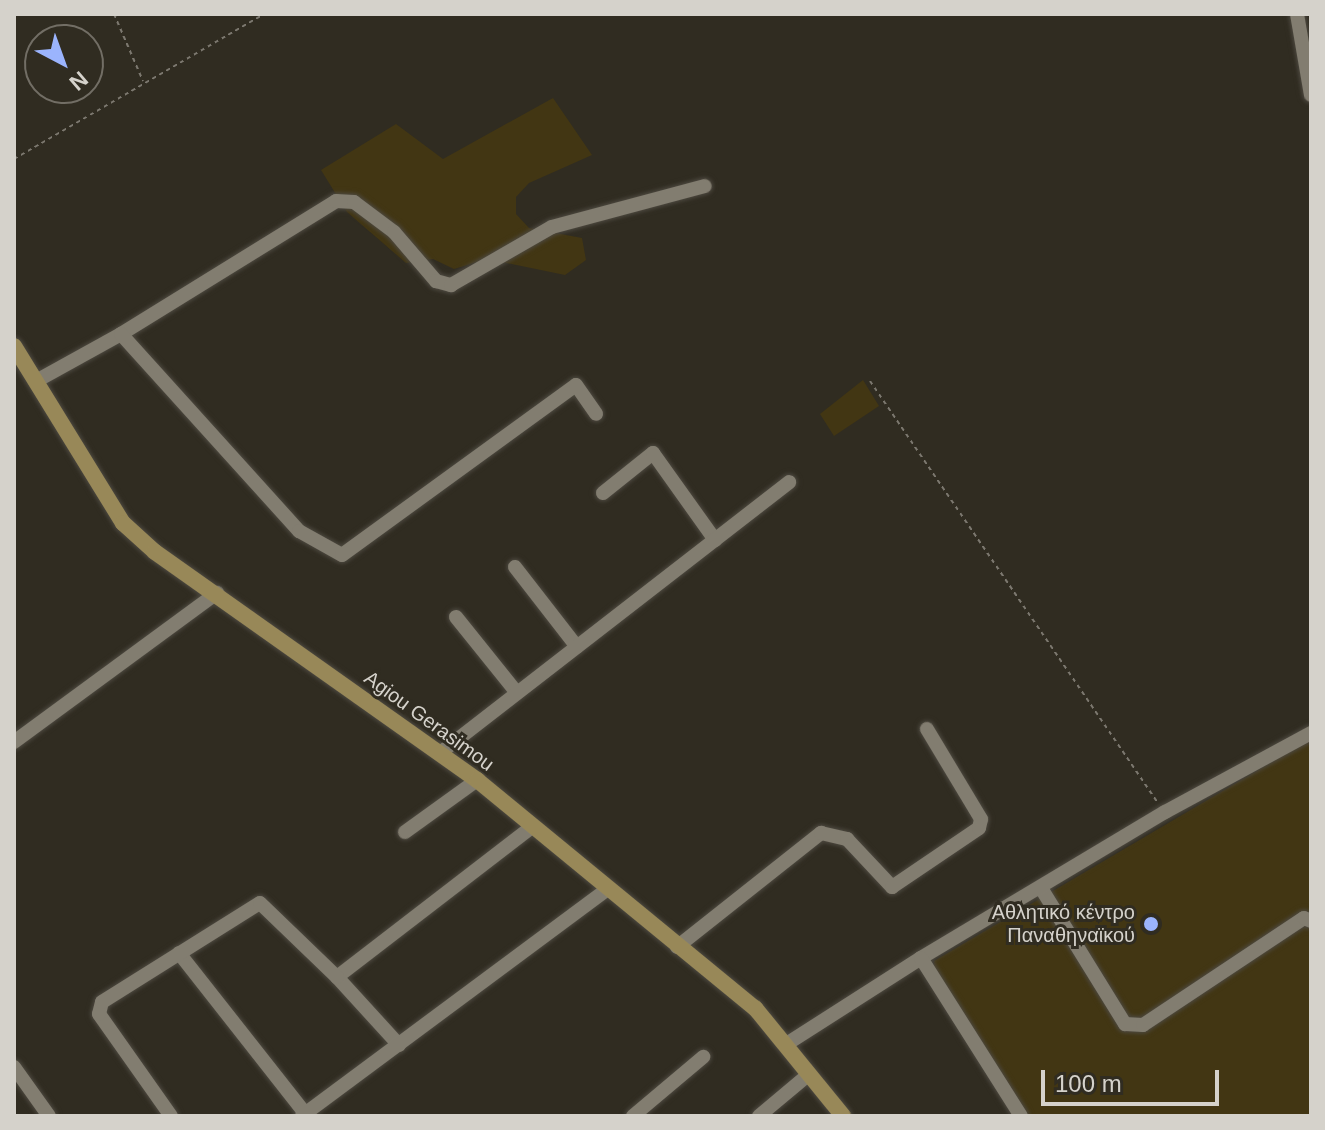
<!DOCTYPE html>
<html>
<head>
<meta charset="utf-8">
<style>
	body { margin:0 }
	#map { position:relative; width:1325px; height:1130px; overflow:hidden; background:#302c21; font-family:Arial,sans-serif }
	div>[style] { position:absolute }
	.green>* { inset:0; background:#423613 }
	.path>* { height:2px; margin-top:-1px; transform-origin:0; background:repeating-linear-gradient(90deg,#7c786f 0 4px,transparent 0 8px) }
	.roads { filter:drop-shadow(0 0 2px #4d4940) drop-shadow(0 0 2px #4d4940) }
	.street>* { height:14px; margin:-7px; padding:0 7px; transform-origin:7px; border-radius:7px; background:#827d70 }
	.secondary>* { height:16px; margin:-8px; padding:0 8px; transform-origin:8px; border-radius:8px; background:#988858 }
	.dots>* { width:22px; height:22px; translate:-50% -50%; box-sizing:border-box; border:4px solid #302c21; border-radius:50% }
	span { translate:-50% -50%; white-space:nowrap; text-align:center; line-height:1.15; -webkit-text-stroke:6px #302c21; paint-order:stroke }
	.street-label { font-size:20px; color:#d5d2cb }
	.poi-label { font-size:20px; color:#d5d2cb }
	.right { translate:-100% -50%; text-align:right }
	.frame { position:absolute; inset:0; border:16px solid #d5d2cb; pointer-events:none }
	.north { position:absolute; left:24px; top:24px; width:80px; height:80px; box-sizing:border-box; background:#302c21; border:2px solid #726e65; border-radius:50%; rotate:139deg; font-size:22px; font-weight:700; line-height:32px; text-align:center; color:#d5d2cb }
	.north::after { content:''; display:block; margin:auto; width:28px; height:36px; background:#9bb4fd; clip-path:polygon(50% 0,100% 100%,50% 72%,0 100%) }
	.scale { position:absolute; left:1041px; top:1070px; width:178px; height:36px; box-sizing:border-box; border:4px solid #d5d2cb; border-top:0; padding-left:10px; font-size:24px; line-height:28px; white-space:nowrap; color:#d5d2cb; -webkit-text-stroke:6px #302c21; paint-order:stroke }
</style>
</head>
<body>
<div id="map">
	<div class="green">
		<div style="clip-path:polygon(553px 98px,592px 155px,529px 183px,516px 197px,516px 214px,529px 228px,582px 238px,586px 260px,565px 275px,487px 259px,454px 269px,433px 259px,406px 263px,347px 212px,321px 170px,396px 124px,443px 159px)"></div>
		<div style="clip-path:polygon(863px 380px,879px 406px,834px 436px,820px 414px)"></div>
		<div style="clip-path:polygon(1311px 739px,1311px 1116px,1028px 1116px,935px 972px,934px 961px)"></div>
	</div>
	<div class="path">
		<div style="left:114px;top:14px;width:73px;rotate:66.6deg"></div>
		<div style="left:14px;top:159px;width:289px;rotate:-30.1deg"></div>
		<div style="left:870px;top:381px;width:511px;rotate:55.69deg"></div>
	</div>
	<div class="roads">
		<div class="street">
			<div style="left:1297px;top:14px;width:82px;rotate:80.2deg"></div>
			<div style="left:121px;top:334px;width:253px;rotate:-31.7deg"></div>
			<div style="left:336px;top:201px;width:18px;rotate:3deg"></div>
			<div style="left:354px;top:202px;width:50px;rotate:36.9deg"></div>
			<div style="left:394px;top:232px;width:65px;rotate:49.4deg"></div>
			<div style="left:436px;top:281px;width:16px;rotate:15deg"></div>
			<div style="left:451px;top:285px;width:116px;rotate:-29.9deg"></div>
			<div style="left:552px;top:227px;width:158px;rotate:-15deg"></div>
			<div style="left:38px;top:380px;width:95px;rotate:-29deg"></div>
			<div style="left:121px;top:334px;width:266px;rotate:47.9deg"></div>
			<div style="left:299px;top:531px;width:49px;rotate:29.2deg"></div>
			<div style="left:342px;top:555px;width:289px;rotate:-36deg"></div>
			<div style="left:576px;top:385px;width:35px;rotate:55deg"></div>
			<div style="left:603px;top:493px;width:64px;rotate:-38.7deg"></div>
			<div style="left:653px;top:453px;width:107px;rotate:54.5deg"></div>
			<div style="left:515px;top:567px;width:101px;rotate:52.2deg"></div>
			<div style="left:456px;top:617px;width:97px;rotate:51.2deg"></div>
			<div style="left:14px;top:742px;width:252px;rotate:-36.3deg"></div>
			<div style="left:440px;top:753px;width:442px;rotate:-37.8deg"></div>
			<div style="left:405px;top:832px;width:89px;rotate:-35.8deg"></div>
			<div style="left:1041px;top:888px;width:160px;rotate:58.3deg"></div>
			<div style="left:1125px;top:1024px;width:18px;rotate:3deg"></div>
			<div style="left:1143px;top:1025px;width:193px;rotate:-33.6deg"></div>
			<div style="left:1304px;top:918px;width:8px;rotate:23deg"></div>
			<div style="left:677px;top:947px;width:184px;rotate:-38.4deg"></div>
			<div style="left:821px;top:833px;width:27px;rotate:13deg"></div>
			<div style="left:847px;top:839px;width:66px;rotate:46.8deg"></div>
			<div style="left:892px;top:887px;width:105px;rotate:-34.1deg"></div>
			<div style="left:979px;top:828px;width:9px;rotate:-77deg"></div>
			<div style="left:981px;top:819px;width:105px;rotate:-121deg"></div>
			<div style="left:179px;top:953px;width:204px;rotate:51.8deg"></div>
			<div style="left:921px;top:958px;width:284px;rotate:-30.9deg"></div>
			<div style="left:1165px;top:812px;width:166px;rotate:-28.4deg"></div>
			<div style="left:399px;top:1045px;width:92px;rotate:-132.4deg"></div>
			<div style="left:337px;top:977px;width:246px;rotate:-37.6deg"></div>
			<div style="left:785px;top:1045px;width:161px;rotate:-32.6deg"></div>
			<div style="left:921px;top:958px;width:187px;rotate:57.7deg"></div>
			<div style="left:14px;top:1067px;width:60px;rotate:54.5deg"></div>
			<div style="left:171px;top:1116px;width:125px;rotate:-125.2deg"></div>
			<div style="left:99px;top:1014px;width:12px;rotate:-76deg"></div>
			<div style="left:102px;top:1002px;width:186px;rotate:-32.1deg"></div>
			<div style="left:260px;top:903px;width:107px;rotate:43.9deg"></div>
			<div style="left:302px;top:1116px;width:381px;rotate:-36.6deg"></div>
			<div style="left:633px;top:1116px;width:92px;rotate:-40.1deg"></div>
			<div style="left:759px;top:1116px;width:64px;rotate:-39.9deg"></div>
		</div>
		<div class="secondary">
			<div style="left:14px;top:346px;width:208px;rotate:58.4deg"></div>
			<div style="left:123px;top:523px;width:43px;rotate:42.2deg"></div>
			<div style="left:155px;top:552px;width:395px;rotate:35.3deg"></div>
			<div style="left:477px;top:780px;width:360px;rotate:39.4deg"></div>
			<div style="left:755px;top:1008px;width:139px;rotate:50.8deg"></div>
		</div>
	</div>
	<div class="dots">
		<div style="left:1151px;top:924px;background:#9bb4fd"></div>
	</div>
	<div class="street-label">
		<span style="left:429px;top:721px;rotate:36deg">Agiou Gerasimou</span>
	</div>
	<div class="poi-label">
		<span class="right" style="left:1135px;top:924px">Αθλητικό κέντρο<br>Παναθηναϊκού</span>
	</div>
	<div class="frame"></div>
	<div class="north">N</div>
	<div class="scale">100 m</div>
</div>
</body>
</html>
